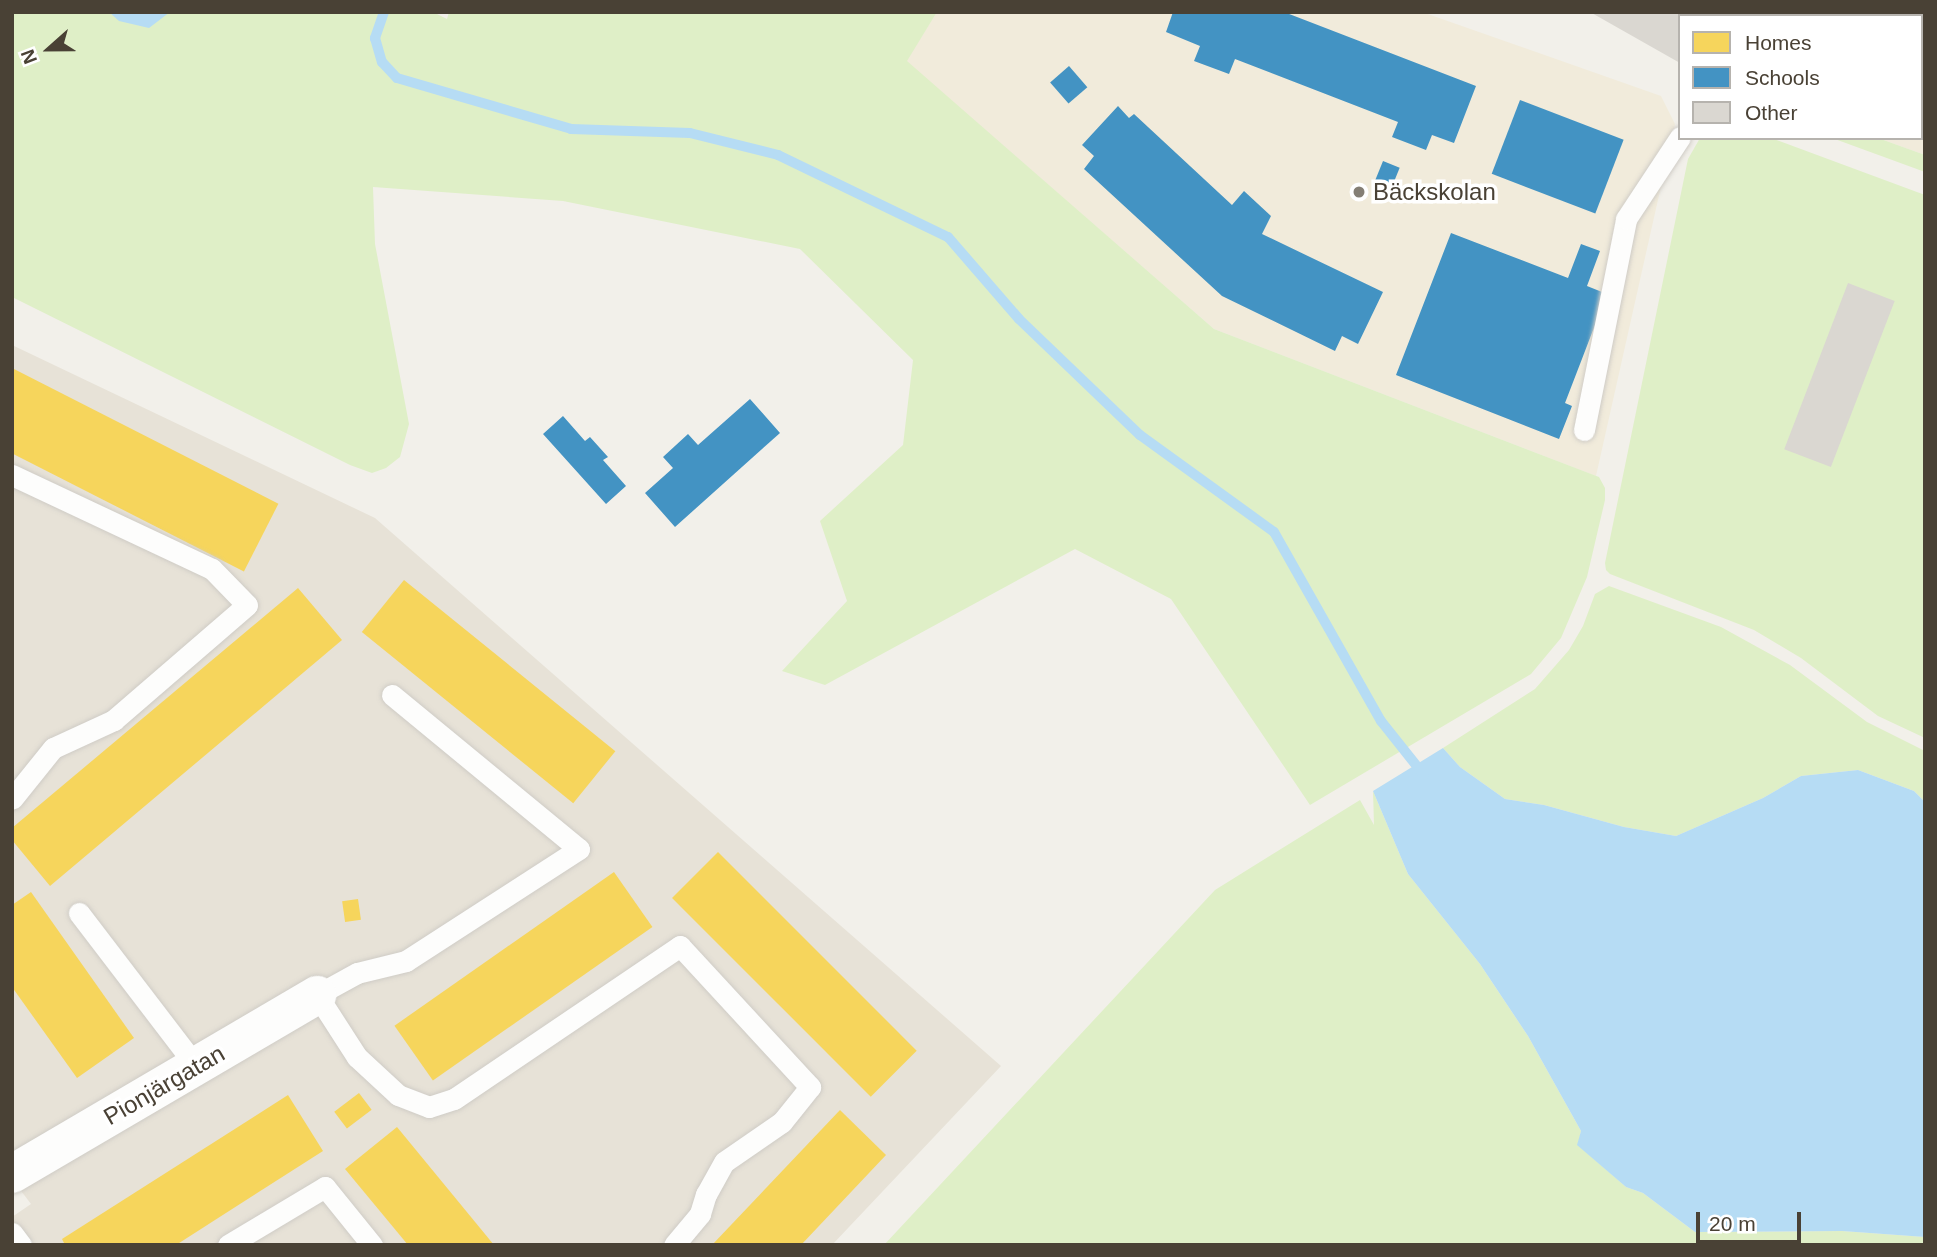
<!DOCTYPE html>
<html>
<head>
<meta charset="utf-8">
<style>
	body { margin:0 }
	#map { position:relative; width:1937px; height:1257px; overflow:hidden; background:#f2f0ea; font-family:Arial,sans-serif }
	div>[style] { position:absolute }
	.residential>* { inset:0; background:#e7e2d7 }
	.education>* { inset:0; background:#f1ebdb }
	.green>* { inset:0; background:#dfefc7 }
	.water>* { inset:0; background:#b6dcf4 }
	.homes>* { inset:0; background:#f6d55c; transform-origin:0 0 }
	.schools>* { inset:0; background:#4393c3; transform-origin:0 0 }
	.stream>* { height:10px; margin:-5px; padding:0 5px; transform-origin:5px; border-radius:5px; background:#b6dcf4 }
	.building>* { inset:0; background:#dad7d1; transform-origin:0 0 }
	.roads { filter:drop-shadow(0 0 2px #cfccc6) drop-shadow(0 0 2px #cfccc6) }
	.service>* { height:21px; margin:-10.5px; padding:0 10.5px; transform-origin:10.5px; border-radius:10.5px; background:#fdfdfc }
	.minor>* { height:38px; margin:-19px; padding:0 19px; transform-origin:19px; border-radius:19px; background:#fdfdfc }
	.dots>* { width:19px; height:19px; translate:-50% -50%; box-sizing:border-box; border:4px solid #fff; border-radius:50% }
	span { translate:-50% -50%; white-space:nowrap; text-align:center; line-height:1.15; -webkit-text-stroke:7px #fff; paint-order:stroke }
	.poi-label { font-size:24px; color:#494135 }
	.left { translate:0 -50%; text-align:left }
	.street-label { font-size:24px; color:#494135 }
	.frame { position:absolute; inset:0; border:14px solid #494135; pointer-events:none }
	.legend { position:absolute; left:1678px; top:14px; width:245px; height:126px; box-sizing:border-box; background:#fff; border:2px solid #b6b3ae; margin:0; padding:9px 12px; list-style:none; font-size:21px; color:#494135 }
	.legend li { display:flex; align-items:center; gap:14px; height:35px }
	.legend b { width:35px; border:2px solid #b6b3ae }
	.north { position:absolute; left:14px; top:14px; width:70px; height:70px; -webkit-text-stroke:5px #fff; paint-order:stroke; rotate:249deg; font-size:19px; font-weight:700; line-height:28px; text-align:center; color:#494135 }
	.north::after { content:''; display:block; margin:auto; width:24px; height:32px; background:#494135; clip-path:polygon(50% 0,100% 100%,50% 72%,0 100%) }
	.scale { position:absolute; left:1696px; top:1212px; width:105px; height:32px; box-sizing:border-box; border:4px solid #494135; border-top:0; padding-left:9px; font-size:21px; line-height:24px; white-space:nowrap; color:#494135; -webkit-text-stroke:5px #fff; paint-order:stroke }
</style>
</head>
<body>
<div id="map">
	<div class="residential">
		<div style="clip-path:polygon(12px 345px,375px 518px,1001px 1066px,832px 1245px,12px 1245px,12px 1217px,31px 1204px,12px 1179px)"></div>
	</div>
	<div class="education">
		<div style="clip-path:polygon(937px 12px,1422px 12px,1661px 96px,1675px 124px,1596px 476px,1214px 329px,906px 61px)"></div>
		<div style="clip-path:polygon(1805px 12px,1925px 12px,1925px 155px,1878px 138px,1921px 138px,1921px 16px,1803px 16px)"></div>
	</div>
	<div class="green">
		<div style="clip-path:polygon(12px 12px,433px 12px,447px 19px,449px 12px,937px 12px,907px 61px,1214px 329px,1599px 477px,1605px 488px,1605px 500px,1587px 577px,1561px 638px,1531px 674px,1310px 805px,1171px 599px,1075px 549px,825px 685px,782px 671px,847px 601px,820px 521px,903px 445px,913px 360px,800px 249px,563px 201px,373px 187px,375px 244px,409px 424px,400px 457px,386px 468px,372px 473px,350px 465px,12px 297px)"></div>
		<div style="clip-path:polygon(1700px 138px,1771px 138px,1925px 195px,1925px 738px,1878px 716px,1801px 658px,1754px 630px,1610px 574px,1606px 570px,1605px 563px,1688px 159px)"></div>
		<div style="clip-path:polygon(1832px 138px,1878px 138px,1925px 155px,1925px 172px)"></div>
		<div style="clip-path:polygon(1609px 586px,1721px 627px,1790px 665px,1867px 722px,1925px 751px,1925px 802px,1914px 791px,1858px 770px,1801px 776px,1763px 798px,1676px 836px,1624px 827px,1544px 805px,1505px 799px,1460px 767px,1443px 748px,1535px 689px,1569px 650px,1583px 626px,1595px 594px)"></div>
		<div style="clip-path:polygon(1373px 791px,1408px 874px,1480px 964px,1528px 1036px,1581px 1131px,1578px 1145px,1626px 1187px,1643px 1193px,1695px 1232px,1842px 1231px,1925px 1237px,1925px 1245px,884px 1245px,1215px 890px,1360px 800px,1374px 825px)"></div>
	</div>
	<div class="water">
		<div style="clip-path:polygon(109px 12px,170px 12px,149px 28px,119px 21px)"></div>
		<div style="clip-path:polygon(1443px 748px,1460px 767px,1505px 799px,1544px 805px,1624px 827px,1676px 836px,1763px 798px,1801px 776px,1858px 770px,1914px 791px,1925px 802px,1925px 1237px,1842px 1231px,1695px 1232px,1643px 1193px,1626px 1187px,1577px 1145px,1581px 1131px,1528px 1036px,1480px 964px,1408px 874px,1373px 791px)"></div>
	</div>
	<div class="homes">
		<div style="left:12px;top:368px;width:299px;height:76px;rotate:27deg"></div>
		<div style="left:404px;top:580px;width:272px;height:67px;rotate:39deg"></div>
		<div style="clip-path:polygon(298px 588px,342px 640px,50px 886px,12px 840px,12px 828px)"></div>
		<div style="left:718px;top:852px;width:281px;height:65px;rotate:45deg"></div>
		<div style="left:614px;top:872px;width:67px;height:268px;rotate:55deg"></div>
		<div style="clip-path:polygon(31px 892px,134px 1038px,77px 1078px,12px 987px,12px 905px)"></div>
		<div style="left:358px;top:899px;width:21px;height:16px;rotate:82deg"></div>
		<div style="left:359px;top:1093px;width:21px;height:31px;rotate:53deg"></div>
		<div style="clip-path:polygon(288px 1095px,323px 1151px,176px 1245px,65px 1245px,62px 1239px)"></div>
		<div style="clip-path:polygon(840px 1110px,886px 1155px,801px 1245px,712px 1245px)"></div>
		<div style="clip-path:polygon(397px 1127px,494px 1245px,408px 1245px,345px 1169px)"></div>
	</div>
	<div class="schools">
		<div style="clip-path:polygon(1173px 12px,1284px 12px,1476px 86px,1454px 143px,1432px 135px,1426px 150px,1392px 137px,1398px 122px,1235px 59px,1229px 74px,1194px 61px,1200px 46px,1166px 32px)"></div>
		<div style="left:1829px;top:12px;width:64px;height:5px"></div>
		<div style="left:1069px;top:66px;width:28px;height:25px;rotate:49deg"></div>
		<div style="left:1520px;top:100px;width:111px;height:79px;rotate:21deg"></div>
		<div style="clip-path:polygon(1118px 106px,1129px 118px,1134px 114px,1232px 205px,1244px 191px,1271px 216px,1262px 234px,1383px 292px,1358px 344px,1342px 336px,1335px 351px,1222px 296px,1084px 169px,1094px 156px,1082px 145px)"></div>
		<div style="left:1383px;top:161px;width:18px;height:26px;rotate:22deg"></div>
		<div style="clip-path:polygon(1451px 233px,1568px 278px,1581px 244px,1600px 251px,1587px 286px,1607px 294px,1565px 403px,1572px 406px,1559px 439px,1396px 375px)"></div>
		<div style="clip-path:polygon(750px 399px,780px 433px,675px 527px,645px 493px,673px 468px,663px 457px,688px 434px,698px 445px)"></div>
		<div style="clip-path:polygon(563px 416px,585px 441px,590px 437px,608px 457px,603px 460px,626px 486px,606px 504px,543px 434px)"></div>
	</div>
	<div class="stream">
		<div style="left:384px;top:12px;width:28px;rotate:109deg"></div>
		<div style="left:375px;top:38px;width:25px;rotate:74deg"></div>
		<div style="left:382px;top:62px;width:22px;rotate:47deg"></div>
		<div style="left:397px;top:78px;width:181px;rotate:16.3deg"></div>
		<div style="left:571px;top:129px;width:119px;rotate:1.9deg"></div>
		<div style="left:690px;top:133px;width:91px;rotate:14deg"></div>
		<div style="left:778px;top:155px;width:189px;rotate:25.8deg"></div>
		<div style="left:948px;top:237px;width:108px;rotate:49.1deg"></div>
		<div style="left:1019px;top:319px;width:168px;rotate:43.8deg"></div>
		<div style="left:1140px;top:435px;width:165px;rotate:35.9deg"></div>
		<div style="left:1274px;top:532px;width:217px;rotate:60.5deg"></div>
		<div style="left:1381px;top:721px;width:69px;rotate:51.5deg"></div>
	</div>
	<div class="building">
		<div style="clip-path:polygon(1590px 12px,1718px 12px,1716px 16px,1680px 16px,1680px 63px)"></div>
		<div style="left:1848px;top:283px;width:50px;height:178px;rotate:21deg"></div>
	</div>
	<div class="roads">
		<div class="service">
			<div style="left:1584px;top:430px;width:215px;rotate:-78.7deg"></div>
			<div style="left:1626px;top:219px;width:98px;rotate:-56.6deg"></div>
			<div style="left:12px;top:475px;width:221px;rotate:25.2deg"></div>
			<div style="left:212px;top:569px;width:50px;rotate:45.8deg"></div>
			<div style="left:247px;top:605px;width:176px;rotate:139.2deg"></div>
			<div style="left:114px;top:720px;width:67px;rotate:155.3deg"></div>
			<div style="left:53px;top:748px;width:65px;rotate:128.8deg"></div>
			<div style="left:392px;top:695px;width:242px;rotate:39.5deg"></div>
			<div style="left:579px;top:849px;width:206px;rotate:147.1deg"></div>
			<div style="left:406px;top:961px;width:50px;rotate:166.2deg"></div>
			<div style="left:357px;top:973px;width:46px;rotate:151.2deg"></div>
			<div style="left:317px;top:995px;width:74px;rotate:57.2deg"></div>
			<div style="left:357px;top:1057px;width:56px;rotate:42.8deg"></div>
			<div style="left:398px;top:1095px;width:33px;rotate:21deg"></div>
			<div style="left:429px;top:1107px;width:26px;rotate:-18deg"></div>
			<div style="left:454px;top:1099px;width:273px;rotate:-34.1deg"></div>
			<div style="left:680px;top:946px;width:192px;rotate:47.3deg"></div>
			<div style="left:810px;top:1087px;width:45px;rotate:128.7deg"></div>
			<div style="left:782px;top:1122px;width:70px;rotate:145.4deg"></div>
			<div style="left:724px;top:1162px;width:37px;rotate:119deg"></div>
			<div style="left:706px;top:1194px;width:21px;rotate:107deg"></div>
			<div style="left:700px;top:1214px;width:40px;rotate:130deg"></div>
			<div style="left:79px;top:913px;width:193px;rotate:52.6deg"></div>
			<div style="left:12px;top:1233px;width:15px;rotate:53deg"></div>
			<div style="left:228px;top:1245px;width:113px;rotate:-30.9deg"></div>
			<div style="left:325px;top:1187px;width:75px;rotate:51deg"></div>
		</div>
		<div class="minor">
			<div style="left:1766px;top:16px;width:5px;rotate:-53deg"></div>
			<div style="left:12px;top:1174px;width:354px;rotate:-30.4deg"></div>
		</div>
	</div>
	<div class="dots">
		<div style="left:1359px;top:192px;background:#847e74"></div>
	</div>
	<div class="poi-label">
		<span class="left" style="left:1373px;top:192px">Bäckskolan</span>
	</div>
	<div class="street-label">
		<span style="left:164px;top:1085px;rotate:-30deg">Pionjärgatan</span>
	</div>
	<div class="frame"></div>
	<ul class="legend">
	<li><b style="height:19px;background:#f6d55c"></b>Homes</li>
	<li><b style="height:19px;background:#4393c3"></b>Schools</li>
	<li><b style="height:19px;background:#dad7d1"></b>Other</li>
	</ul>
	<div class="north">N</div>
	<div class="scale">20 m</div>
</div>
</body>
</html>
